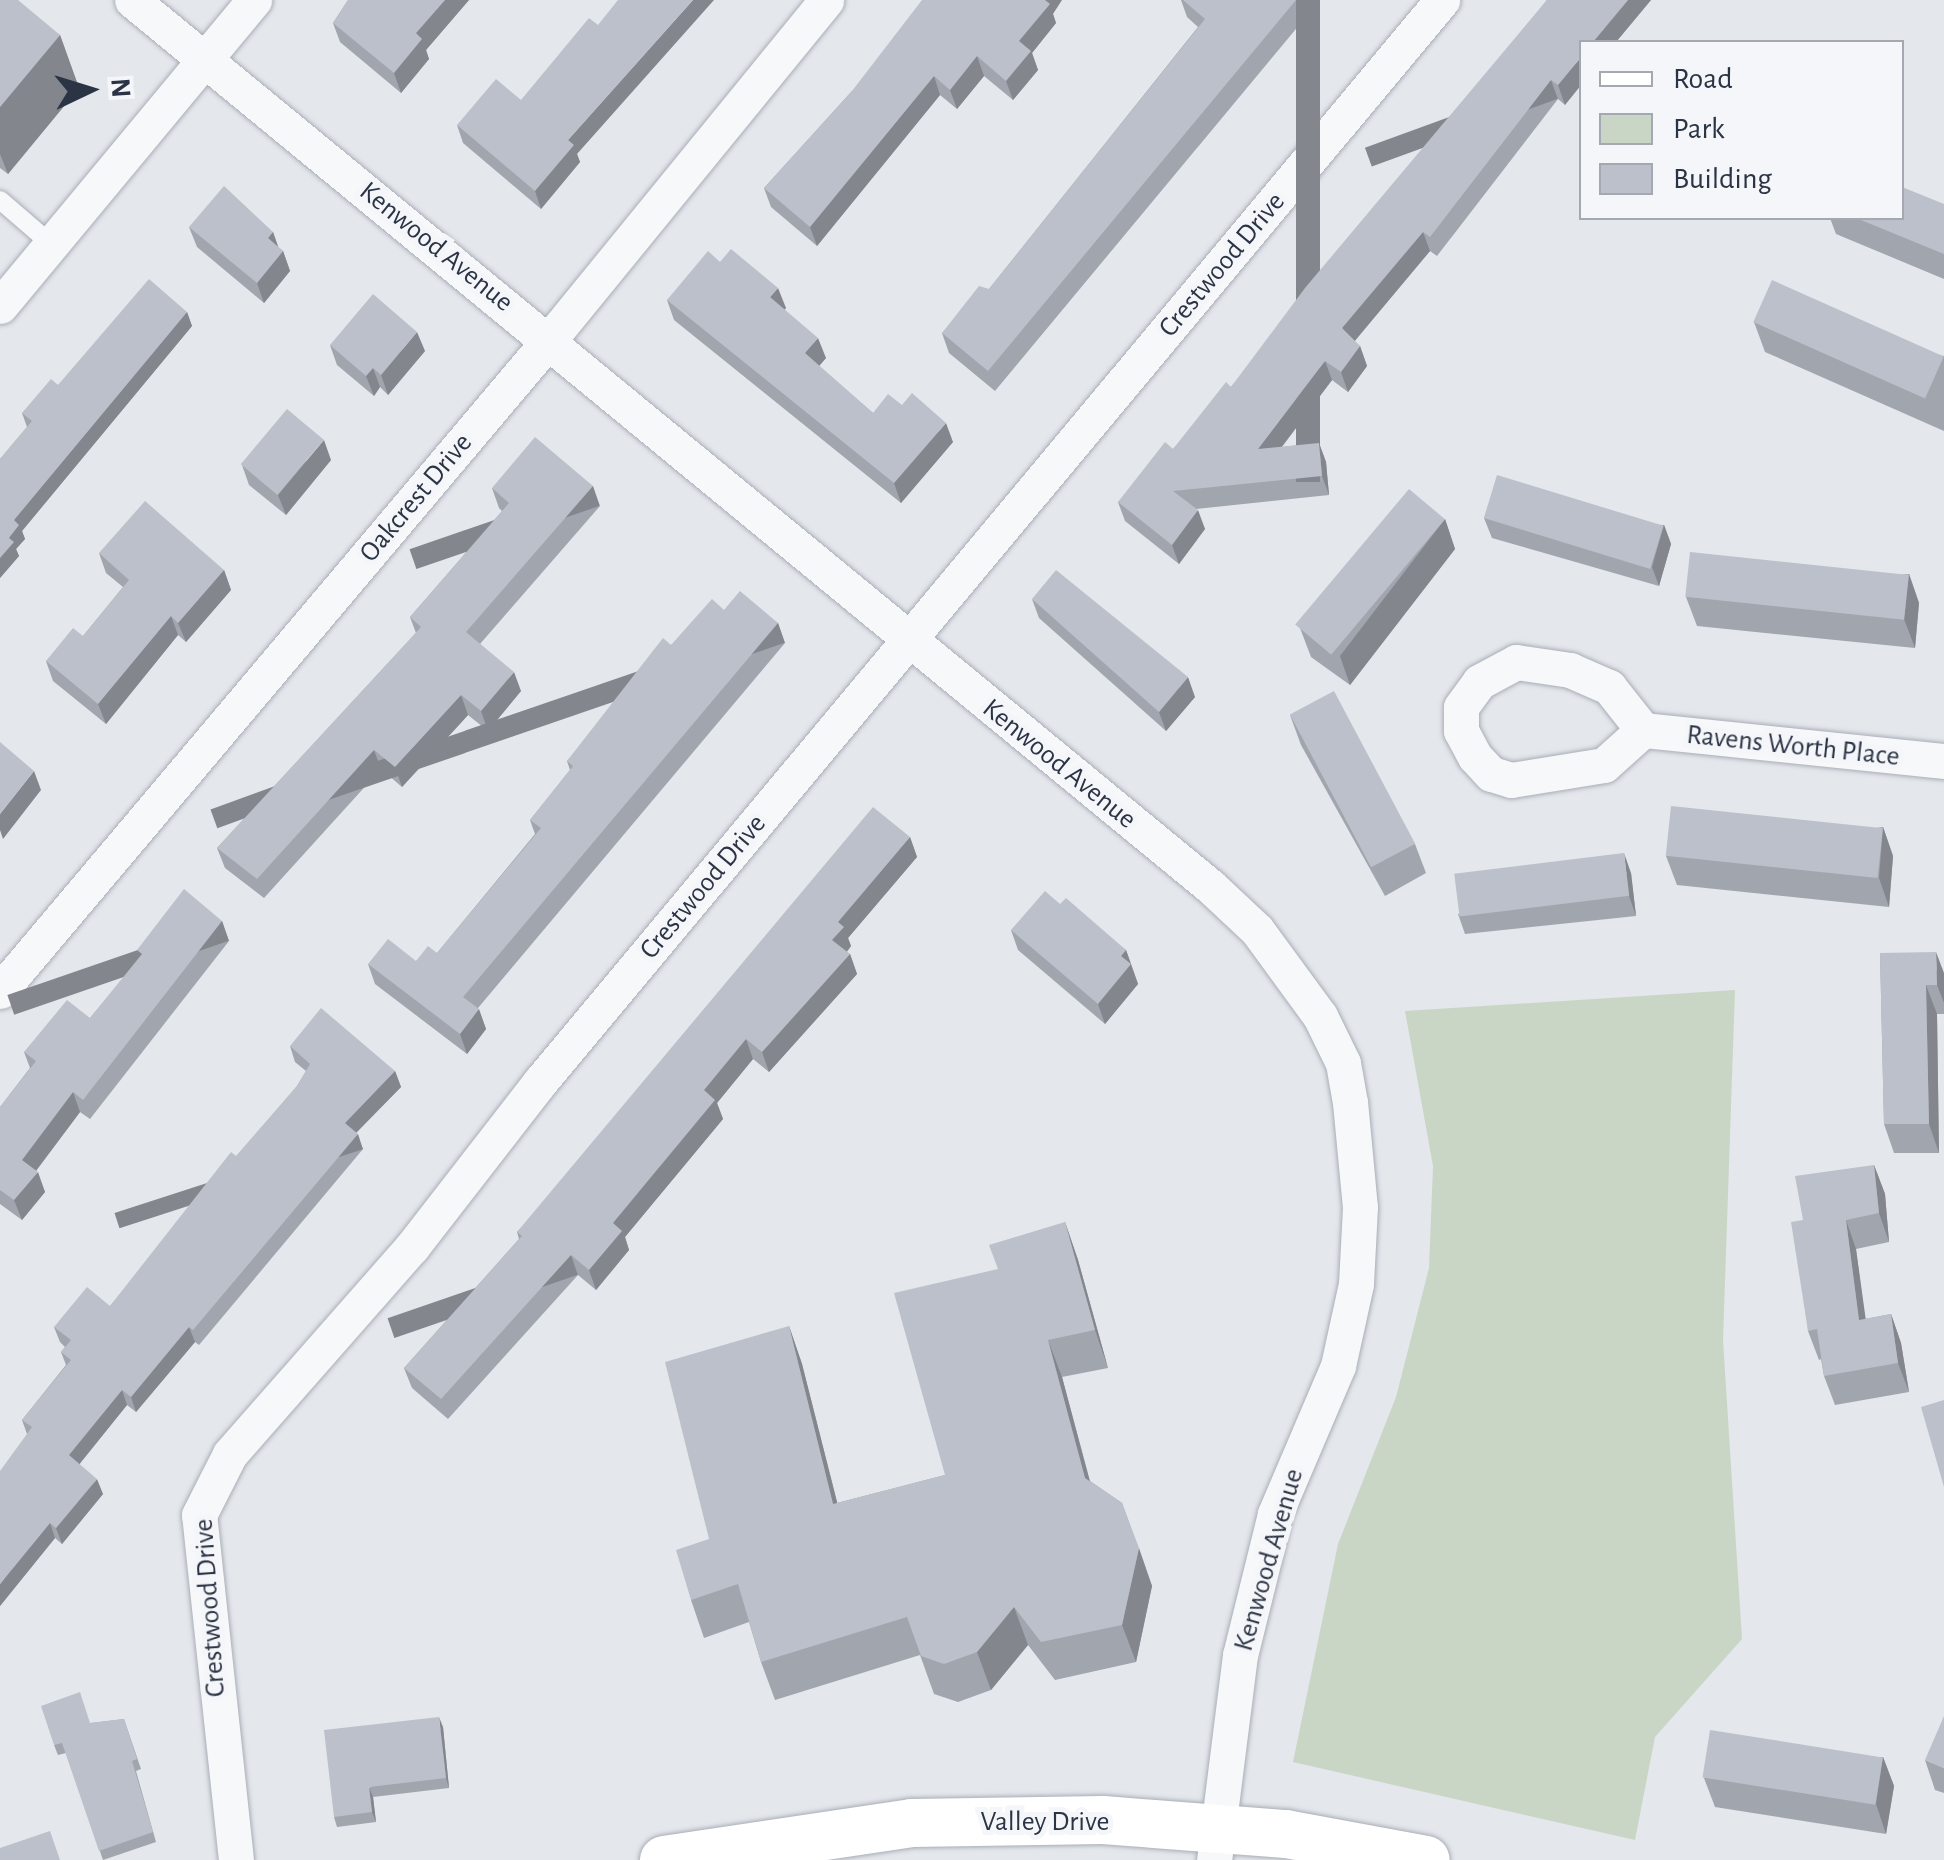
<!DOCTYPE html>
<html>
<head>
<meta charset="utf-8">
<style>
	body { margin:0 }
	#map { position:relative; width:1944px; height:1860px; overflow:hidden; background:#e4e7ec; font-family:"Alegreya Sans",sans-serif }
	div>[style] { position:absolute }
	.green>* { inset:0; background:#c9d6c5 }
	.roads { filter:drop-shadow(0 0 2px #a9aeb7) drop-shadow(0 0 2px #a9aeb7) }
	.lane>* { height:18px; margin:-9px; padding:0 9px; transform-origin:9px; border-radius:9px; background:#f7f8fa }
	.street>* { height:35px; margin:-17.5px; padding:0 17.5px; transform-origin:17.5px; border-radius:17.5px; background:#f7f8fa }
	.secondary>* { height:48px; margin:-24px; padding:0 24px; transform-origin:24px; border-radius:24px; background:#fff }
	.wall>* { inset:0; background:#a1a5ae }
	.shaded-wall>* { inset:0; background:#83868d; transform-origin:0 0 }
	.building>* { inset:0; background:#bbc0ca; transform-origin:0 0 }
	span { translate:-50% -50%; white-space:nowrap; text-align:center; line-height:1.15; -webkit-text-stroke:10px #f4f6f9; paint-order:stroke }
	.street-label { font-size:28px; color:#2b3445 }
	.legend { position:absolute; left:1579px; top:40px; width:325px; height:180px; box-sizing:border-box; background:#f4f6f9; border:2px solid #a4a8b1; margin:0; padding:12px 18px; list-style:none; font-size:30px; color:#2b3445 }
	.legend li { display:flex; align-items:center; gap:20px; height:50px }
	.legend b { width:50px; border:2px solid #a4a8b1 }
	.north { position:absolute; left:40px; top:40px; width:100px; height:100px; -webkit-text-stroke:8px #f4f6f9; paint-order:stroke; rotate:86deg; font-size:28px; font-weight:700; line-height:40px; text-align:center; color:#2b3445 }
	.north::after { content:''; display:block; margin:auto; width:35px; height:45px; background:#2b3445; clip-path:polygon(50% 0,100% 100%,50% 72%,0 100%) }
</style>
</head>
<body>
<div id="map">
	<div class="green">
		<div style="clip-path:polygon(1735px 990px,1723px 1340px,1742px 1639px,1655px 1737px,1635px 1840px,1293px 1762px,1338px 1544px,1396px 1397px,1429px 1268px,1433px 1166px,1405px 1011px)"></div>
	</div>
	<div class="roads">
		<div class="lane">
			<div style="left:0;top:200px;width:67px;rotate:40.8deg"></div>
		</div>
		<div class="street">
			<div style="left:132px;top:0;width:1395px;rotate:39.42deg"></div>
			<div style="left:1210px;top:886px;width:64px;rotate:43.1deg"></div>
			<div style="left:1257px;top:930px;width:107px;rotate:53.8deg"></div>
			<div style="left:1320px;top:1016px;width:52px;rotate:63.9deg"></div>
			<div style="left:1343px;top:1063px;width:40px;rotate:80deg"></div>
			<div style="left:1350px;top:1102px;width:105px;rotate:84.6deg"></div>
			<div style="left:1360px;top:1207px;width:77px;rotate:93deg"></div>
			<div style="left:1356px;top:1284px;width:84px;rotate:102.4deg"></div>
			<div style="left:1338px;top:1366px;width:161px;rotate:113.1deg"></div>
			<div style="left:1275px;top:1514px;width:145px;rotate:103.9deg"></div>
			<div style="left:1240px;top:1655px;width:207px;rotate:97.2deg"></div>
			<div style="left:0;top:306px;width:398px;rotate:-50.3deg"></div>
			<div style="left:1643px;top:730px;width:52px;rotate:138.1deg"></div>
			<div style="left:1604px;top:765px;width:94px;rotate:170.8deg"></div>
			<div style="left:1511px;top:780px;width:21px;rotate:-163deg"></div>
			<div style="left:1491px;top:774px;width:23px;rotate:-133deg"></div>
			<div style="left:1475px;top:757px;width:30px;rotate:-118deg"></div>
			<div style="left:1461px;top:731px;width:24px;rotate:-90deg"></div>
			<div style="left:1461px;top:707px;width:31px;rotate:-54deg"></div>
			<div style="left:1479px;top:682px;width:42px;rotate:-28.4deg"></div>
			<div style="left:1516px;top:662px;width:55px;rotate:8.4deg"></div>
			<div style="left:1570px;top:670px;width:43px;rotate:23.6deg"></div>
			<div style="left:1609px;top:687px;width:55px;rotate:51.7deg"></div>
			<div style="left:1643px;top:730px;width:303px;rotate:5.9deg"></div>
			<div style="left:0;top:991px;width:853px;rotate:-49.85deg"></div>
			<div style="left:550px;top:339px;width:437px;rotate:-50.8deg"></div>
			<div style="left:236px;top:1860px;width:347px;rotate:-96.1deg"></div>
			<div style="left:199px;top:1515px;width:68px;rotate:-63.1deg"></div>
			<div style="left:230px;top:1454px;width:276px;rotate:-48.7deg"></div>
			<div style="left:412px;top:1247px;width:209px;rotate:-52.2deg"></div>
			<div style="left:540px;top:1082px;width:1409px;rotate:-50.18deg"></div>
		</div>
		<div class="secondary">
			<div style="left:664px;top:1860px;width:251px;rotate:-8.5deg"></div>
			<div style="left:912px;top:1823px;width:191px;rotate:-0.9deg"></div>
			<div style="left:1103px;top:1820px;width:184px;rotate:4.4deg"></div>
			<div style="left:1286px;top:1834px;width:142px;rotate:10.5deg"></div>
		</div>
	</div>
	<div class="wall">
		<div style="clip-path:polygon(0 0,60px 35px,79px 88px,8px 174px,0 168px)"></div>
		<div style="clip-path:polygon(348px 0,469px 0,426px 50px,429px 59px,401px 93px,340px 42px,333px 23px)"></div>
		<div style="clip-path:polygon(1181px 0,1320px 0,995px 391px,949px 353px,942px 333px,989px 289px,1198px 27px,1187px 17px)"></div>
		<div style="clip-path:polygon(1547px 0,1651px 0,1616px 42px,1582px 42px,1565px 105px,1558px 99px,1437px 256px,1430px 251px,1354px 341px,1360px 346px,1367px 366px,1348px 392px,1332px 380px,1282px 447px,1319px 443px,1326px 462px,1329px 495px,1196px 509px,1205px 529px,1179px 564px,1125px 521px,1118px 502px,1173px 449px,1231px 387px)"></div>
		<div style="clip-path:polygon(1053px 14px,1056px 23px,1032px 53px,1038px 70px,1013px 100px,984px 76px,957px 109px,940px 95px,817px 246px,771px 207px,764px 188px,852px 91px)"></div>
		<div style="clip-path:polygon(457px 125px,577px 154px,580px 162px,541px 209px,463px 143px)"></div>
		<div style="clip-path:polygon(1944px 204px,1944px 279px,1836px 234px,1830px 218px,1902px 218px)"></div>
		<div style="clip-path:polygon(189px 227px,273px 232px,278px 247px,283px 251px,290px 271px,264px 303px,197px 247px)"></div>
		<div style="clip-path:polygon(720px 262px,786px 308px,784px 309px,826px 358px,819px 366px,873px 413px,902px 405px,953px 442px,901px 503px,674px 320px,667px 300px)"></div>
		<div style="clip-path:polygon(187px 312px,192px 326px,22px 531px,25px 539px,16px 549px,19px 556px,0 578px,0 459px,27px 427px,22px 413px,58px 385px)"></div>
		<div style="clip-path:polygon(1754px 322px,1944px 356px,1944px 431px,1765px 352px)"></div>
		<div style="clip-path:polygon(330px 345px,425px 351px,388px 395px,380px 387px,374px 396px,337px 365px)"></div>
		<div style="clip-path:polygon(331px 460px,286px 515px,249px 485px,242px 465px)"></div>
		<div style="clip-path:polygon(492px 488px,600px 506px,480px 644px,521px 691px,488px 731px,468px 715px,402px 787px,381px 769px,264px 898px,225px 868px,217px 848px,416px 633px,410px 617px,502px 511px,499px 508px)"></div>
		<div style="clip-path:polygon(1484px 518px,1664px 525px,1671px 544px,1659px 586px,1492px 538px)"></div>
		<div style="clip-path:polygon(1445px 519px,1455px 549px,1350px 685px,1311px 657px,1300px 628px)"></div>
		<div style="clip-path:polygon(99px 553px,224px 570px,231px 590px,186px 642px,178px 635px,106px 724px,53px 681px,46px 661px,83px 636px,123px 587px,106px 573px)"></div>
		<div style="clip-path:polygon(1909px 574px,1919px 603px,1915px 648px,1697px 626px,1686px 597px)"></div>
		<div style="clip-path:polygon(1032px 599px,1195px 697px,1166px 731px,1039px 618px)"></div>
		<div style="clip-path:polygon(724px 610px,778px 623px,785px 643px,478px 1008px,486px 1029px,467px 1054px,375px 984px,368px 964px,416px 961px,437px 953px,535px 834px,530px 820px,570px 770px,567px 761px,671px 645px)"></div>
		<div style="clip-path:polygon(1290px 715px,1415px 844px,1426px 873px,1385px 896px,1301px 745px)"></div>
		<div style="clip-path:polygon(1883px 827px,1893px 856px,1889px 907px,1677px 885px,1666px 856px)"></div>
		<div style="clip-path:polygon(910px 837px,917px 857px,848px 938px,851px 946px,847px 952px,850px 954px,857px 974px,769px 1072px,753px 1059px,717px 1103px,723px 1119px,625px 1237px,629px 1250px,596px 1290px,578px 1275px,448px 1419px,412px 1388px,404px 1368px,519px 1239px,517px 1232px)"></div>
		<div style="clip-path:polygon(1631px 873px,1636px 916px,1465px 934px,1458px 914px)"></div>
		<div style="clip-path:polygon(1060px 904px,1126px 950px,1138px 984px,1105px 1024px,1018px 950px,1011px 930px)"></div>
		<div style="clip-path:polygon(222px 921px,229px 941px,90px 1119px,80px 1112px,36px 1171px,45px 1192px,22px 1220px,0 1204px,0 1107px,30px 1068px,24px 1052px,90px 1018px,140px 958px,137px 950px)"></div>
		<div style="clip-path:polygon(1880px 953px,1944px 973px,1944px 1014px,1937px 1014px,1939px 1153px,1894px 1153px,1884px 1124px)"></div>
		<div style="clip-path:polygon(290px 1046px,395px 1071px,401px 1087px,356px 1133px,363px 1149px,199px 1345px,195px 1342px,136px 1412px,127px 1405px,79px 1464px,103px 1494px,62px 1544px,55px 1538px,0 1606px,27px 1434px,22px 1420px,66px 1365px,61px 1352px,65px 1347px,60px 1342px,54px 1327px,110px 1306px,297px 1086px,306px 1071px,295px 1062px)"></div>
		<div style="clip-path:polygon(1874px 1165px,1885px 1194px,1889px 1242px,1856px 1249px,1865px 1319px,1891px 1314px,1901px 1343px,1909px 1392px,1835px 1405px,1824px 1376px,1821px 1359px,1819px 1360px,1808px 1331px,1803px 1220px)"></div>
		<div style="clip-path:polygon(1065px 1222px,1078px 1260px,1108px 1368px,1062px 1377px,1090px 1481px,1122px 1503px,1152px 1586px,1136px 1662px,1055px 1680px,1028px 1645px,991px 1690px,958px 1702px,934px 1694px,920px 1655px,775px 1700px,761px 1662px,749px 1622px,704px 1638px,691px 1600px,709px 1539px,789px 1326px,802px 1364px,837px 1503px,945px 1475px,998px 1269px)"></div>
		<div style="clip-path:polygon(124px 1719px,141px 1769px,136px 1771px,156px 1842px,103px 1860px,66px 1753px,58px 1755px,54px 1745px,91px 1723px)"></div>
		<div style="clip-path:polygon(443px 1727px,449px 1788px,373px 1797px,376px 1822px,337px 1827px,334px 1817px)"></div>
		<div style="clip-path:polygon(1883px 1757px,1894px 1786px,1886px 1834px,1715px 1807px,1704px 1778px)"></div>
		<div style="clip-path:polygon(1925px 1760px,1944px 1768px,1944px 1793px,1935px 1790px)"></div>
	</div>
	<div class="shaded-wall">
		<div style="clip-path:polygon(445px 0,469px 0,426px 50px,429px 59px,401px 93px,394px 73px,416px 33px)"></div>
		<div style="clip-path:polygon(693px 0,714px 0,577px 154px,580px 162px,541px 209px,535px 191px,568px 140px)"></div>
		<div style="clip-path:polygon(1044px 0,1062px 0,1053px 14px,1056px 23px,1032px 53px,1038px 70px,1013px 100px,1006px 81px,1019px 41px)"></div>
		<div style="left:1296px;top:0;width:24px;height:482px"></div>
		<div style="clip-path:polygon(1628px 0,1651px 0,1616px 42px,1593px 42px)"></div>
		<div style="clip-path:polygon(60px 35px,79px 88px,8px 174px,0 154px,0 107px)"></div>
		<div style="clip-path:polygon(977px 56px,984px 76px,957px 109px,950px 90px)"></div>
		<div style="clip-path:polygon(1582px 56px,1582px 84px,1565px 105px,1558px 85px)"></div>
		<div style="clip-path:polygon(934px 76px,940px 95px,817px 246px,810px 227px)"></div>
		<div style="left:1551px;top:80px;width:20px;height:198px;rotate:70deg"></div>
		<div style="clip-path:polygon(273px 232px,280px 252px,268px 238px)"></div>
		<div style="clip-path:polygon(1423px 232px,1430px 251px,1349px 348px,1342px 328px)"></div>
		<div style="clip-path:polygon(283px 251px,290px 271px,264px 303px,257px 283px)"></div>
		<div style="clip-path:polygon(778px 288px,786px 308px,778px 317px,770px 297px)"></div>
		<div style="clip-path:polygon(187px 312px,192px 326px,22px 531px,25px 539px,16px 549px,19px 556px,0 578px,0 558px,14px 520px)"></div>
		<div style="clip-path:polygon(417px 332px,425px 351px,388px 395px,381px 375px)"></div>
		<div style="clip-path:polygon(818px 338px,826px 358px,813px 373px,805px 353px)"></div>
		<div style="clip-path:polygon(1360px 346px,1367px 366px,1348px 392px,1341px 372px)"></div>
		<div style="clip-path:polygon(1325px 361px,1332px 380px,1265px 469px,1258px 449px)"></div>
		<div style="clip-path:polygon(373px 368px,380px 387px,374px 396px,366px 376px)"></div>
		<div style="clip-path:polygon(946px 423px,953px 442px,901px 503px,894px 483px)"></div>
		<div style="clip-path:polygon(324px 440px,331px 460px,286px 515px,278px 495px)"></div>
		<div style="clip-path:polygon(1319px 443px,1326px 462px,1329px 495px,1322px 476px)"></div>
		<div style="left:593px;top:486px;width:21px;height:194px;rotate:71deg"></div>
		<div style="clip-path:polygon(1198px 510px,1205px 529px,1179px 564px,1172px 545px)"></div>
		<div style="clip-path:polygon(1445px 519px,1455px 549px,1350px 685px,1340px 656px)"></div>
		<div style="clip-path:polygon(1664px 525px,1671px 544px,1659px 586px,1652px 567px)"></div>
		<div style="clip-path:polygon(224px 570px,231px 590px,186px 642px,178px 623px)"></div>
		<div style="clip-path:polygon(1909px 574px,1919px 603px,1915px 648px,1904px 619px)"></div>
		<div style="clip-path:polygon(171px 616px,178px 635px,106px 724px,98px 704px)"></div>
		<div style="left:778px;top:623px;width:21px;height:489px;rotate:71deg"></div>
		<div style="clip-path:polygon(514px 672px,521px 691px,488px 731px,481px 711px)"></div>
		<div style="clip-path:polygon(1188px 677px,1195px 697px,1166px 731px,1159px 712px)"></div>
		<div style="clip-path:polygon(461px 695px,468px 715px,402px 787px,395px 767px)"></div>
		<div style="left:374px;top:750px;width:20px;height:174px;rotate:70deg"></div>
		<div style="clip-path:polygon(34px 771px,41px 790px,3px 839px,0 830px,0 814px)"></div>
		<div style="clip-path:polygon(1883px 827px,1893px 856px,1889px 907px,1879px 878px)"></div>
		<div style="clip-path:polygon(910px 837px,917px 857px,848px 938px,851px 946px,840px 960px,832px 940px,838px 922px)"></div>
		<div style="clip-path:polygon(1624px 853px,1631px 873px,1636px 916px,1629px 896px)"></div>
		<div style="left:222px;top:921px;width:21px;height:227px;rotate:71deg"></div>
		<div style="clip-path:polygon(1126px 950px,1138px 984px,1105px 1024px,1098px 1004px,1121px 956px)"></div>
		<div style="clip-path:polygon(1936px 952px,1944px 973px,1944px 1003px,1937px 985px)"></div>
		<div style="clip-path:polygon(850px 954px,857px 974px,769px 1072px,762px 1052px)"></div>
		<div style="clip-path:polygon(1926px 985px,1937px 1014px,1939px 1153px,1929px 1124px)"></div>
		<div style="clip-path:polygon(479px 1009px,486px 1029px,467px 1054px,460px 1034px)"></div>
		<div style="clip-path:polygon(746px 1039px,753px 1059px,717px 1103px,723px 1119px,625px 1237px,629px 1250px,596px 1290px,589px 1270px,613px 1223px,704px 1090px)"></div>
		<div style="clip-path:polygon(395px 1071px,401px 1087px,350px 1139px,345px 1123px)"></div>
		<div style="clip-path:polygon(73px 1092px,80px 1112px,29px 1180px,22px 1160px)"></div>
		<div style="left:358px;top:1134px;width:16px;height:256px;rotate:72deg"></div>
		<div style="clip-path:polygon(1874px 1165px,1885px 1194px,1889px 1242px,1879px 1213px)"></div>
		<div style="clip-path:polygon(38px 1172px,45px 1192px,22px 1220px,14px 1200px)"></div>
		<div style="clip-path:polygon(1846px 1220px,1856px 1249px,1870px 1350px,1859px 1320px)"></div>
		<div style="clip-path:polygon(1065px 1222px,1078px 1260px,1108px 1368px,1095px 1330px)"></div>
		<div style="left:571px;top:1255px;width:21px;height:194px;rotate:71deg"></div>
		<div style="clip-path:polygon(1891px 1314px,1901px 1343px,1909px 1392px,1898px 1363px)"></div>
		<div style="clip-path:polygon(789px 1326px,802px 1364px,847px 1541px,833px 1504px)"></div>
		<div style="clip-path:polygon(189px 1327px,195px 1342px,136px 1412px,131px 1397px)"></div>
		<div style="clip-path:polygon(1048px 1340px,1062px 1377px,1099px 1516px,1085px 1478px)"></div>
		<div style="clip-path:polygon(122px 1390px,127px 1405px,74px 1471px,69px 1455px)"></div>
		<div style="clip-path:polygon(97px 1479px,103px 1494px,62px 1544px,56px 1528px)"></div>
		<div style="clip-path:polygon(50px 1523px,55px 1538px,0 1606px,0 1584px)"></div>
		<div style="clip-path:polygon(1139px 1548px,1152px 1586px,1136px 1662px,1122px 1625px)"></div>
		<div style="clip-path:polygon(1014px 1607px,1028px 1645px,991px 1690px,977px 1652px)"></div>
		<div style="clip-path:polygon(439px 1717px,443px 1727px,449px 1788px,446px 1778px)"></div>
		<div style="clip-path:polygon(1883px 1757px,1894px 1786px,1886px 1834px,1876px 1804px)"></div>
		<div style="clip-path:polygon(369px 1787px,373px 1797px,376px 1822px,372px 1812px)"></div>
	</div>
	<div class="building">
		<div style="clip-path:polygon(0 0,18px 0,60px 35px,0 107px)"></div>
		<div style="clip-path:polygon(348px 0,445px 0,416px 33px,422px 39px,394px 73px,333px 23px)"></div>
		<div style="clip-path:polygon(618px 0,693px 0,568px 140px,574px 145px,535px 191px,457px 125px,496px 79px,521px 100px,589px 18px,598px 25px)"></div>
		<div style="clip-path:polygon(922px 0,1045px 0,1050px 4px,1019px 41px,1031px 51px,1006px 81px,977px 56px,950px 90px,934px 76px,810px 227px,764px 188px,852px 91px)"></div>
		<div style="clip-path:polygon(1183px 0,1296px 0,988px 371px,942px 333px,979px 286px,989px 289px,1205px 19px)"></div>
		<div style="clip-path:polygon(1547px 0,1628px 0,1593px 42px,1582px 42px,1582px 56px,1558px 85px,1551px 80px,1430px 237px,1423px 232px,1342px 328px,1360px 346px,1341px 372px,1325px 361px,1258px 449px,1319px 443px,1322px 476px,1173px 491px,1198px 510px,1172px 545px,1118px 502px,1165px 442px,1173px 449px,1226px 382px,1231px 387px,1305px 288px)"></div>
		<div style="clip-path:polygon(224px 186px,273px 232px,268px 238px,283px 251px,257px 283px,189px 227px)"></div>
		<div style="clip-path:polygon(1902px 187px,1944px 204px,1944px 254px,1856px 218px,1902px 218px)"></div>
		<div style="clip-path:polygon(731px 249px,778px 288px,770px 297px,818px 338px,805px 353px,873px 413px,888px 394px,902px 405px,912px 393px,946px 423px,894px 483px,667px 300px,708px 251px,720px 262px)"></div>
		<div style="clip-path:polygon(149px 279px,187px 312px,14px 520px,19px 525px,9px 538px,14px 542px,0 558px,0 459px,32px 421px,22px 413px,51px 379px,58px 385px)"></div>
		<div style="left:1772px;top:280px;width:188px;height:46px;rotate:24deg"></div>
		<div style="clip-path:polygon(373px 294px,417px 332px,381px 375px,373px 368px,366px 376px,330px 345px)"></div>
		<div style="left:287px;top:409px;width:48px;height:72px;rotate:40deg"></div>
		<div style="clip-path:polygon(535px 437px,593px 486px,466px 632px,514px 672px,481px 711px,461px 695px,395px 767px,374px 750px,257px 879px,217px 848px,421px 627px,410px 617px,509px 503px,492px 488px)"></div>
		<div style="left:1497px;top:475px;width:174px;height:45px;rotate:17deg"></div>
		<div style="left:1409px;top:489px;width:47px;height:177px;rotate:40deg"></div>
		<div style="clip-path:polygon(145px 501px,224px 570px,178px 623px,171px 616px,98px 704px,46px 661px,73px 628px,83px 636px,129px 580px,99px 553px)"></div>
		<div style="left:1690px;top:552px;width:220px;height:45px;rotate:6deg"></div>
		<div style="clip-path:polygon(1056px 570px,1188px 677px,1159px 712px,1032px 599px)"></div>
		<div style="clip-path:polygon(740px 591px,778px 623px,463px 997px,479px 1009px,460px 1034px,368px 964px,388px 939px,416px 961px,428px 946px,437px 953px,541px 828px,530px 820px,573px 766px,567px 761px,663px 638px,671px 645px,712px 599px,724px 610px)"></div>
		<div style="left:1334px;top:691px;width:173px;height:50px;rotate:62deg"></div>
		<div style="clip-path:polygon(0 742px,34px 771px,0 814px)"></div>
		<div style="left:1671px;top:806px;width:213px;height:50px;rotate:6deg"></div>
		<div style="clip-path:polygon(873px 807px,910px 837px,838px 922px,844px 927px,832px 940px,850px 954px,762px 1052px,746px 1039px,704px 1090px,715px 1100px,613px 1223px,622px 1231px,589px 1270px,571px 1255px,441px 1399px,404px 1368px,522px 1236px,517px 1232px)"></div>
		<div style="left:1624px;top:853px;width:43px;height:171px;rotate:83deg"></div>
		<div style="clip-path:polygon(184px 889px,222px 921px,83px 1100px,73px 1092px,22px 1160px,38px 1172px,14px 1200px,0 1190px,0 1107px,36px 1061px,24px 1052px,67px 1000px,90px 1018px,142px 954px,137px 950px)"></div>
		<div style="clip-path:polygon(1045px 891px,1060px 904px,1066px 898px,1126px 950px,1121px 956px,1131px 964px,1098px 1004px,1011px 930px)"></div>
		<div style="clip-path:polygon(1936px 952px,1937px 985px,1926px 985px,1929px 1124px,1884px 1124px,1880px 953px)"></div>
		<div style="clip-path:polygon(321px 1008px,395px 1071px,345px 1123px,358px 1134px,193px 1330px,189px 1327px,131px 1397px,122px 1390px,69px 1455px,97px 1479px,56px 1528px,50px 1523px,0 1584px,0 1471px,32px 1427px,22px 1420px,71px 1360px,61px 1352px,71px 1340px,54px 1327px,87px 1287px,110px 1306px,231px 1152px,236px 1156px,297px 1086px,310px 1064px,290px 1046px)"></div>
		<div style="clip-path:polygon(1874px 1165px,1879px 1213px,1846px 1220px,1859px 1320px,1891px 1314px,1898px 1363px,1824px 1376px,1817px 1329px,1808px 1331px,1791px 1222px,1803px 1220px,1795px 1176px)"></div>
		<div style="clip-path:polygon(1065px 1222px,1095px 1330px,1048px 1340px,1085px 1478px,1122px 1503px,1139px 1548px,1122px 1625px,1041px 1642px,1014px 1607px,977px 1652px,944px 1664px,921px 1656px,907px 1617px,761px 1662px,738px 1584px,691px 1600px,676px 1550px,709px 1539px,665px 1362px,789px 1326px,833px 1504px,945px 1475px,894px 1293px,998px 1269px,989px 1245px)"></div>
		<div style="clip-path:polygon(1944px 1400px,1944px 1487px,1921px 1407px)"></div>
		<div style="clip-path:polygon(80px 1692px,90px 1723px,124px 1719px,137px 1759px,132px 1761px,153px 1832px,99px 1851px,62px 1743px,54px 1745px,41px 1706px)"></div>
		<div style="clip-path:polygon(1944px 1716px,1944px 1768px,1925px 1760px)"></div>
		<div style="clip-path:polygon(439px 1717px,446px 1778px,369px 1787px,372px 1812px,334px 1817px,324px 1730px)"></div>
		<div style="left:1710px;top:1730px;width:175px;height:48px;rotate:9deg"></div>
		<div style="clip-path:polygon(50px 1831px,60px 1860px,0 1860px,0 1848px)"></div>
	</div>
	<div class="street-label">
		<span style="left:436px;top:247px;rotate:39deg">Kenwood Avenue</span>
		<span style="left:1222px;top:265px;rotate:-50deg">Crestwood Drive</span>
		<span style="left:416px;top:498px;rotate:-50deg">Oakcrest Drive</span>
		<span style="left:1793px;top:746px;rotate:6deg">Ravens Worth Place</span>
		<span style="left:1059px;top:764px;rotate:39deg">Kenwood Avenue</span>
		<span style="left:703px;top:887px;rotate:-50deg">Crestwood Drive</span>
		<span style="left:1269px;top:1560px;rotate:-74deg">Kenwood Avenue</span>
		<span style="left:210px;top:1608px;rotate:-94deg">Crestwood Drive</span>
		<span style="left:1045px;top:1822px">Valley Drive</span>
	</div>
	<ul class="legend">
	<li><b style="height:12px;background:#fff"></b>Road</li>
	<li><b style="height:28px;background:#c9d6c5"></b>Park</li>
	<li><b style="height:28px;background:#bbc0ca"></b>Building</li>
	</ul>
	<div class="north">N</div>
</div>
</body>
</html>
